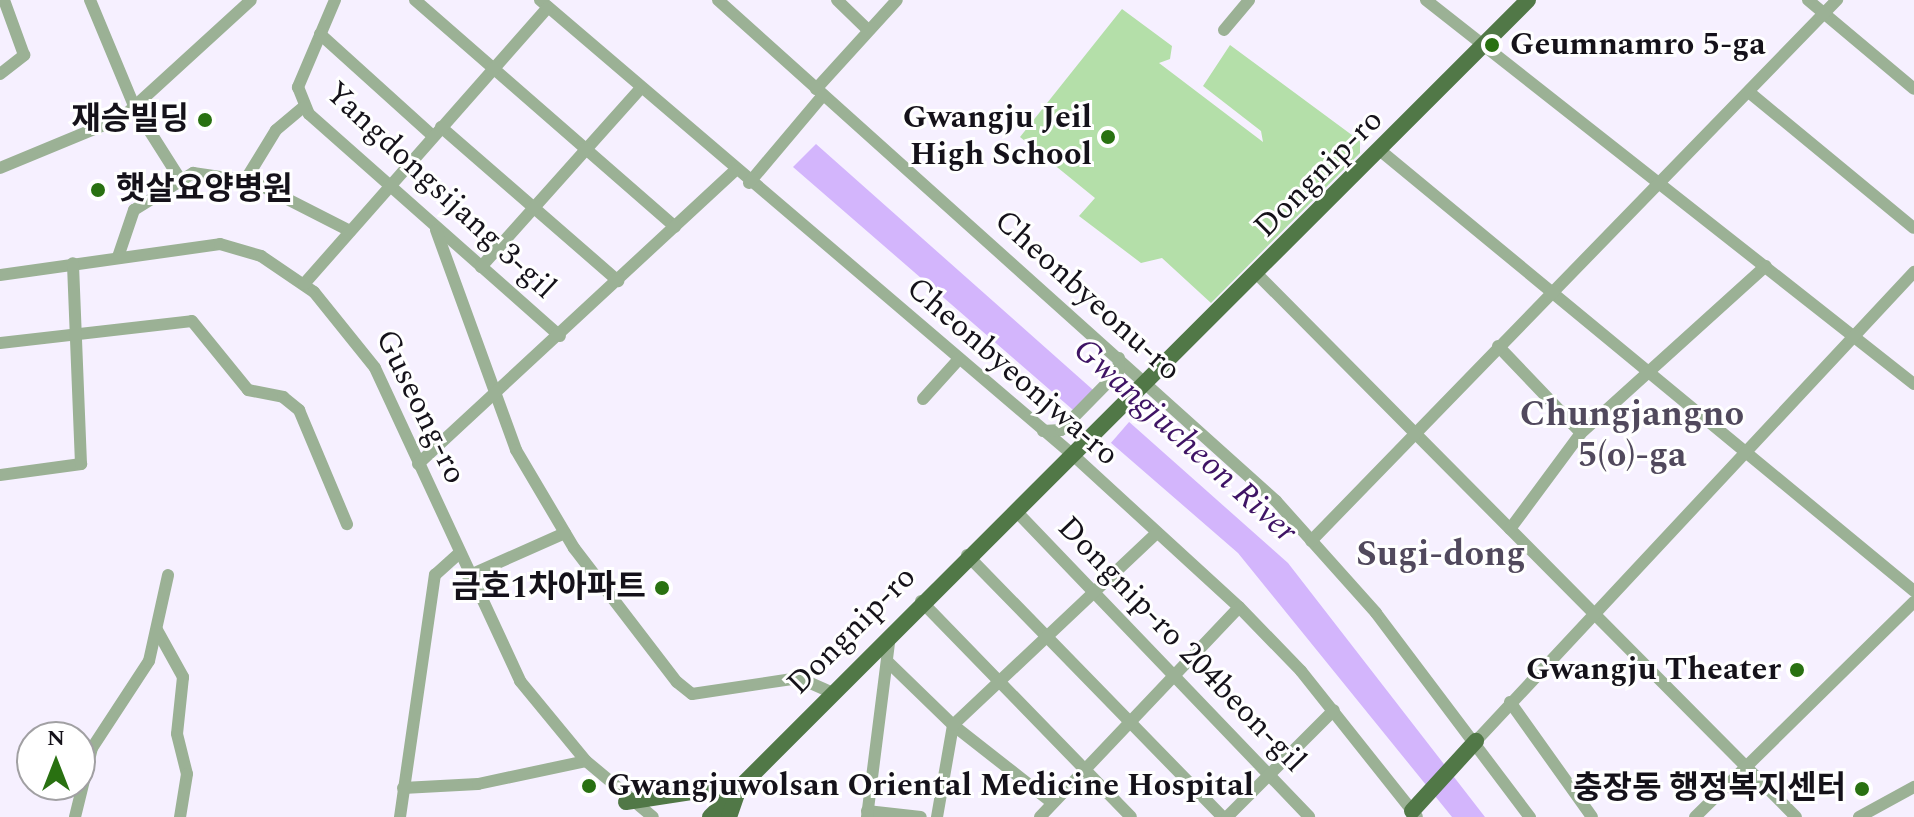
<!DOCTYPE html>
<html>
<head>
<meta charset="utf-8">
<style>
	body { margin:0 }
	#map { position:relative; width:1914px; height:817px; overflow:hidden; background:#f6f0ff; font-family:Spectral,"Noto Sans KR",serif }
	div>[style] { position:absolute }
	.green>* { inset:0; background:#b4dfa9 }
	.water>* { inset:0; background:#d3b5fc }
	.pier>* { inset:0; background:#f6f0ff; transform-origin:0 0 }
	.minor>* { height:12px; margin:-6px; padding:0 6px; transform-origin:6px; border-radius:6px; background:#9bb195 }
	.major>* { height:16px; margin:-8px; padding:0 8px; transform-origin:8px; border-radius:8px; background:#517847 }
	.dots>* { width:22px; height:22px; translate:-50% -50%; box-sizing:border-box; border:4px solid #fff; border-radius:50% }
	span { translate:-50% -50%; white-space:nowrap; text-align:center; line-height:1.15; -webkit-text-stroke:6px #fff; paint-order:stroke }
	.poi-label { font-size:32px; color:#15121a; font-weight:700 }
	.left { translate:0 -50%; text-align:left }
	.right { translate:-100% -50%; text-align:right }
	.street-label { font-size:32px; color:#15121a }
	.water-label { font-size:34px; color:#3f1465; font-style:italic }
	.quarter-label { font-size:36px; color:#51495d; font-weight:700 }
	.north { position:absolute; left:16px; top:721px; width:80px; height:80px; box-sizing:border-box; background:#fff; border:2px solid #a1a0a3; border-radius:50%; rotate:0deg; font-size:22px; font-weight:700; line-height:32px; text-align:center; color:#15121a }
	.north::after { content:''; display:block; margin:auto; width:28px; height:36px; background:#297111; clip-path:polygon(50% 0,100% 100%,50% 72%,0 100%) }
</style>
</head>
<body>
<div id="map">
	<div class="green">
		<div style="clip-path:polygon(1122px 9px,1172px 46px,1170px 59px,1159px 63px,1263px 142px,1261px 131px,1203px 86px,1230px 45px,1360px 141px,1360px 153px,1211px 303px,1162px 258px,1141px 263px,1079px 216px,1095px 198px,1020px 137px)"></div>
	</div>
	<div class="water">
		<div style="clip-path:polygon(816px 144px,1288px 563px,1485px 817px,1452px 817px,1238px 553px,793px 167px)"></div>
	</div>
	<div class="pier">
		<div style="left:1099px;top:388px;width:45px;height:40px;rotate:41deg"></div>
	</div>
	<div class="minor">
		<div style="left:90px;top:0;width:117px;rotate:67.4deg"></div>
		<div style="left:135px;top:108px;width:84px;rotate:57.6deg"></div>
		<div style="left:335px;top:0;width:95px;rotate:113deg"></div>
		<div style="left:298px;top:87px;width:29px;rotate:68deg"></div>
		<div style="left:309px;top:114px;width:335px;rotate:41.5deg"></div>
		<div style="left:415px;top:0;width:345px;rotate:41.1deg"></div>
		<div style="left:540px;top:0;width:701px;rotate:40.49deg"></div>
		<div style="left:1073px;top:455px;width:225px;rotate:42.5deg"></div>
		<div style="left:1239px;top:607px;width:89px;rotate:45.9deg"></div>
		<div style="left:1301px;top:671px;width:186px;rotate:51.5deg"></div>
		<div style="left:718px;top:0;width:750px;rotate:41.92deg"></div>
		<div style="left:1276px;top:501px;width:150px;rotate:48.2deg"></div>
		<div style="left:1376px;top:613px;width:256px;rotate:53deg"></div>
		<div style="left:837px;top:0;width:43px;rotate:44.1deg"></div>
		<div style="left:1426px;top:0;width:621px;rotate:38.2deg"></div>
		<div style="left:1808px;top:0;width:138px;rotate:40deg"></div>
		<div style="left:1224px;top:30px;width:39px;rotate:-50deg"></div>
		<div style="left:320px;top:34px;width:152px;rotate:42.1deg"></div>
		<div style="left:0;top:74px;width:31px;rotate:-38deg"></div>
		<div style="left:24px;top:55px;width:59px;rotate:-110deg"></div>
		<div style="left:816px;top:89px;width:120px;rotate:-47.7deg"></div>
		<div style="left:1750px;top:93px;width:212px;rotate:39.5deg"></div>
		<div style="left:441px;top:127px;width:235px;rotate:41deg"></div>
		<div style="left:1382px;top:152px;width:690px;rotate:39.53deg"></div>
		<div style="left:0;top:168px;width:133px;rotate:-22.5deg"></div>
		<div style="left:123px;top:117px;width:173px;rotate:-42.4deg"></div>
		<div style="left:246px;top:179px;width:57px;rotate:-58.5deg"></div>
		<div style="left:276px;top:130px;width:35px;rotate:-40deg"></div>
		<div style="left:749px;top:183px;width:115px;rotate:-49.9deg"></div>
		<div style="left:436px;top:230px;width:234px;rotate:70deg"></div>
		<div style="left:516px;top:450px;width:114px;rotate:59.4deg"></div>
		<div style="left:574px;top:548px;width:169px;rotate:52.5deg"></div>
		<div style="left:677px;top:682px;width:19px;rotate:39deg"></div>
		<div style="left:692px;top:694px;width:108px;rotate:-8.5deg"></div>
		<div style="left:799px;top:678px;width:34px;rotate:24deg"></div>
		<div style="left:118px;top:257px;width:50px;rotate:-71.2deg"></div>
		<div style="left:134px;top:210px;width:70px;rotate:-32.1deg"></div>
		<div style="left:193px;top:173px;width:62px;rotate:8.4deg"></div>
		<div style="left:254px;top:182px;width:108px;rotate:27deg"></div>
		<div style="left:481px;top:267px;width:240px;rotate:-48.2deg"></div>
		<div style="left:1257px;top:274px;width:765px;rotate:45.21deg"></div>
		<div style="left:0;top:275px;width:222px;rotate:-8deg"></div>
		<div style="left:220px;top:244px;width:43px;rotate:16.3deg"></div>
		<div style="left:261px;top:256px;width:64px;rotate:34.2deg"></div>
		<div style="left:314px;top:292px;width:97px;rotate:51.2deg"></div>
		<div style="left:375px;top:368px;width:345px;rotate:65.1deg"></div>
		<div style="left:520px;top:681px;width:104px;rotate:50.5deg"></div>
		<div style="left:586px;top:761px;width:87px;rotate:39.9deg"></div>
		<div style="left:304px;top:284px;width:369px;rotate:-48.6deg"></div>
		<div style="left:0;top:343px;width:193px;rotate:-6.5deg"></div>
		<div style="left:192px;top:321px;width:89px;rotate:50.9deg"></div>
		<div style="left:248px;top:390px;width:36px;rotate:11deg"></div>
		<div style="left:283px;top:397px;width:21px;rotate:39deg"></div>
		<div style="left:299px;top:410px;width:124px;rotate:67.2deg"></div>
		<div style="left:1498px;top:346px;width:120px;rotate:46.3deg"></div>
		<div style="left:923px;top:399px;width:54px;rotate:-48deg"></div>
		<div style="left:1043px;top:431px;width:18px;rotate:-3deg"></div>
		<div style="left:1061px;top:430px;width:81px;rotate:-45.5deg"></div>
		<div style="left:1118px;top:372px;width:14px;rotate:-86deg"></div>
		<div style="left:418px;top:464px;width:432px;rotate:-42.8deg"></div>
		<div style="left:0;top:475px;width:82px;rotate:-7.7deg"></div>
		<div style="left:81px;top:464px;width:201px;rotate:-92.3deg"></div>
		<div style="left:1015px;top:510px;width:425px;rotate:46.2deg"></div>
		<div style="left:1510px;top:529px;width:119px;rotate:-53.5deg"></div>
		<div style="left:1581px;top:433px;width:249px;rotate:-42.1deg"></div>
		<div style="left:1311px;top:541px;width:755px;rotate:-45.81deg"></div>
		<div style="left:967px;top:555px;width:366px;rotate:45.7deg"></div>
		<div style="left:468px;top:576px;width:106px;rotate:-23.9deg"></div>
		<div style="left:921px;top:601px;width:301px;rotate:45.8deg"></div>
		<div style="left:157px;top:630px;width:54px;rotate:61deg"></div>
		<div style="left:183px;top:677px;width:57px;rotate:96deg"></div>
		<div style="left:177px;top:734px;width:41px;rotate:76deg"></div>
		<div style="left:187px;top:774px;width:44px;rotate:99.2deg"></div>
		<div style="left:887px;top:661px;width:92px;rotate:44.1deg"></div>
		<div style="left:953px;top:725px;width:123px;rotate:38.1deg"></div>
		<div style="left:1510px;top:702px;width:141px;rotate:54.5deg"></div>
		<div style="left:1476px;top:741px;width:642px;rotate:-46.96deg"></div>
		<div style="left:403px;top:788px;width:75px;rotate:-3.1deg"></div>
		<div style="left:478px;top:784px;width:110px;rotate:-12deg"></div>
		<div style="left:867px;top:811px;width:54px;rotate:6.3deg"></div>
		<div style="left:75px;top:817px;width:71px;rotate:-76.2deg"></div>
		<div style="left:92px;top:748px;width:104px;rotate:-56.8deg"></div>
		<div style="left:149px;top:661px;width:88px;rotate:-77.5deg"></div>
		<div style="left:400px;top:817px;width:245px;rotate:-81.8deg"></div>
		<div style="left:435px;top:575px;width:31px;rotate:-42deg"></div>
		<div style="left:867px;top:817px;width:183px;rotate:-82.8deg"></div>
		<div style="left:937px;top:817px;width:93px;rotate:-80.1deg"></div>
		<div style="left:953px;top:725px;width:279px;rotate:-43.3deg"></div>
		<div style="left:1040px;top:817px;width:289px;rotate:-46.5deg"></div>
		<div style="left:1227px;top:817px;width:151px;rotate:-45deg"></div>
		<div style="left:1695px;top:817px;width:307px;rotate:-44.5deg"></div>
		<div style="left:1859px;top:817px;width:63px;rotate:-28.6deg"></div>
	</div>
	<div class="major">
		<div style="left:626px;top:802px;width:114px;rotate:-8.6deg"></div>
		<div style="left:1412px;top:811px;width:95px;rotate:-47.6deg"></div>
		<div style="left:710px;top:817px;width:1156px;rotate:-44.96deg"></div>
		<div style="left:729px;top:817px;width:28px;rotate:-71deg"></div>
	</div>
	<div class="dots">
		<div style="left:1492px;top:45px;background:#297111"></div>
		<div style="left:205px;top:120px;background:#297111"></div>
		<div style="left:1108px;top:137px;background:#297111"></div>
		<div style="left:98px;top:190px;background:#297111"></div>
		<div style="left:662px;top:588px;background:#297111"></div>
		<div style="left:1797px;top:670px;background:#297111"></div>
		<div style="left:589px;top:786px;background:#297111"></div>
		<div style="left:1862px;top:789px;background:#297111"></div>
	</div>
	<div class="poi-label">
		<span class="left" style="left:1510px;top:45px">Geumnamro 5-ga</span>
		<span class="right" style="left:1092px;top:137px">Gwangju Jeil<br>High School</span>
		<span class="right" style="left:189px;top:120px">재승빌딩</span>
		<span class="left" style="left:116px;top:190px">햇살요양병원</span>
		<span class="right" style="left:646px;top:588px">금호1차아파트</span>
		<span class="right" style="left:1781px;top:670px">Gwangju Theater</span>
		<span class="left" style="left:607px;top:786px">Gwangjuwolsan Oriental Medicine Hospital</span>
		<span class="right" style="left:1846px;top:789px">충장동 행정복지센터</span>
	</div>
	<div class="street-label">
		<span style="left:1319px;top:174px;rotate:-45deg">Dongnip-ro</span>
		<span style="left:440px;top:191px;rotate:43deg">Yangdongsijang 3-gil</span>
		<span style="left:1087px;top:296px;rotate:42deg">Cheonbyeonu-ro</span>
		<span style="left:1012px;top:372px;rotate:41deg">Cheonbyeonjwa-ro</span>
		<span style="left:420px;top:407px;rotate:64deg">Guseong-ro</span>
		<span style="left:852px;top:631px;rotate:-45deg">Dongnip-ro</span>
		<span style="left:1181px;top:645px;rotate:46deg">Dongnip-ro 204beon-gil</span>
	</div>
	<div class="water-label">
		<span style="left:1185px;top:441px;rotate:42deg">Gwangjucheon River</span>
	</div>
	<div class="quarter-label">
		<span style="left:1632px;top:435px">Chungjangno<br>5(o)-ga</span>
		<span style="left:1441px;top:555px">Sugi-dong</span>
	</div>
	<div class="north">N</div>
</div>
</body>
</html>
